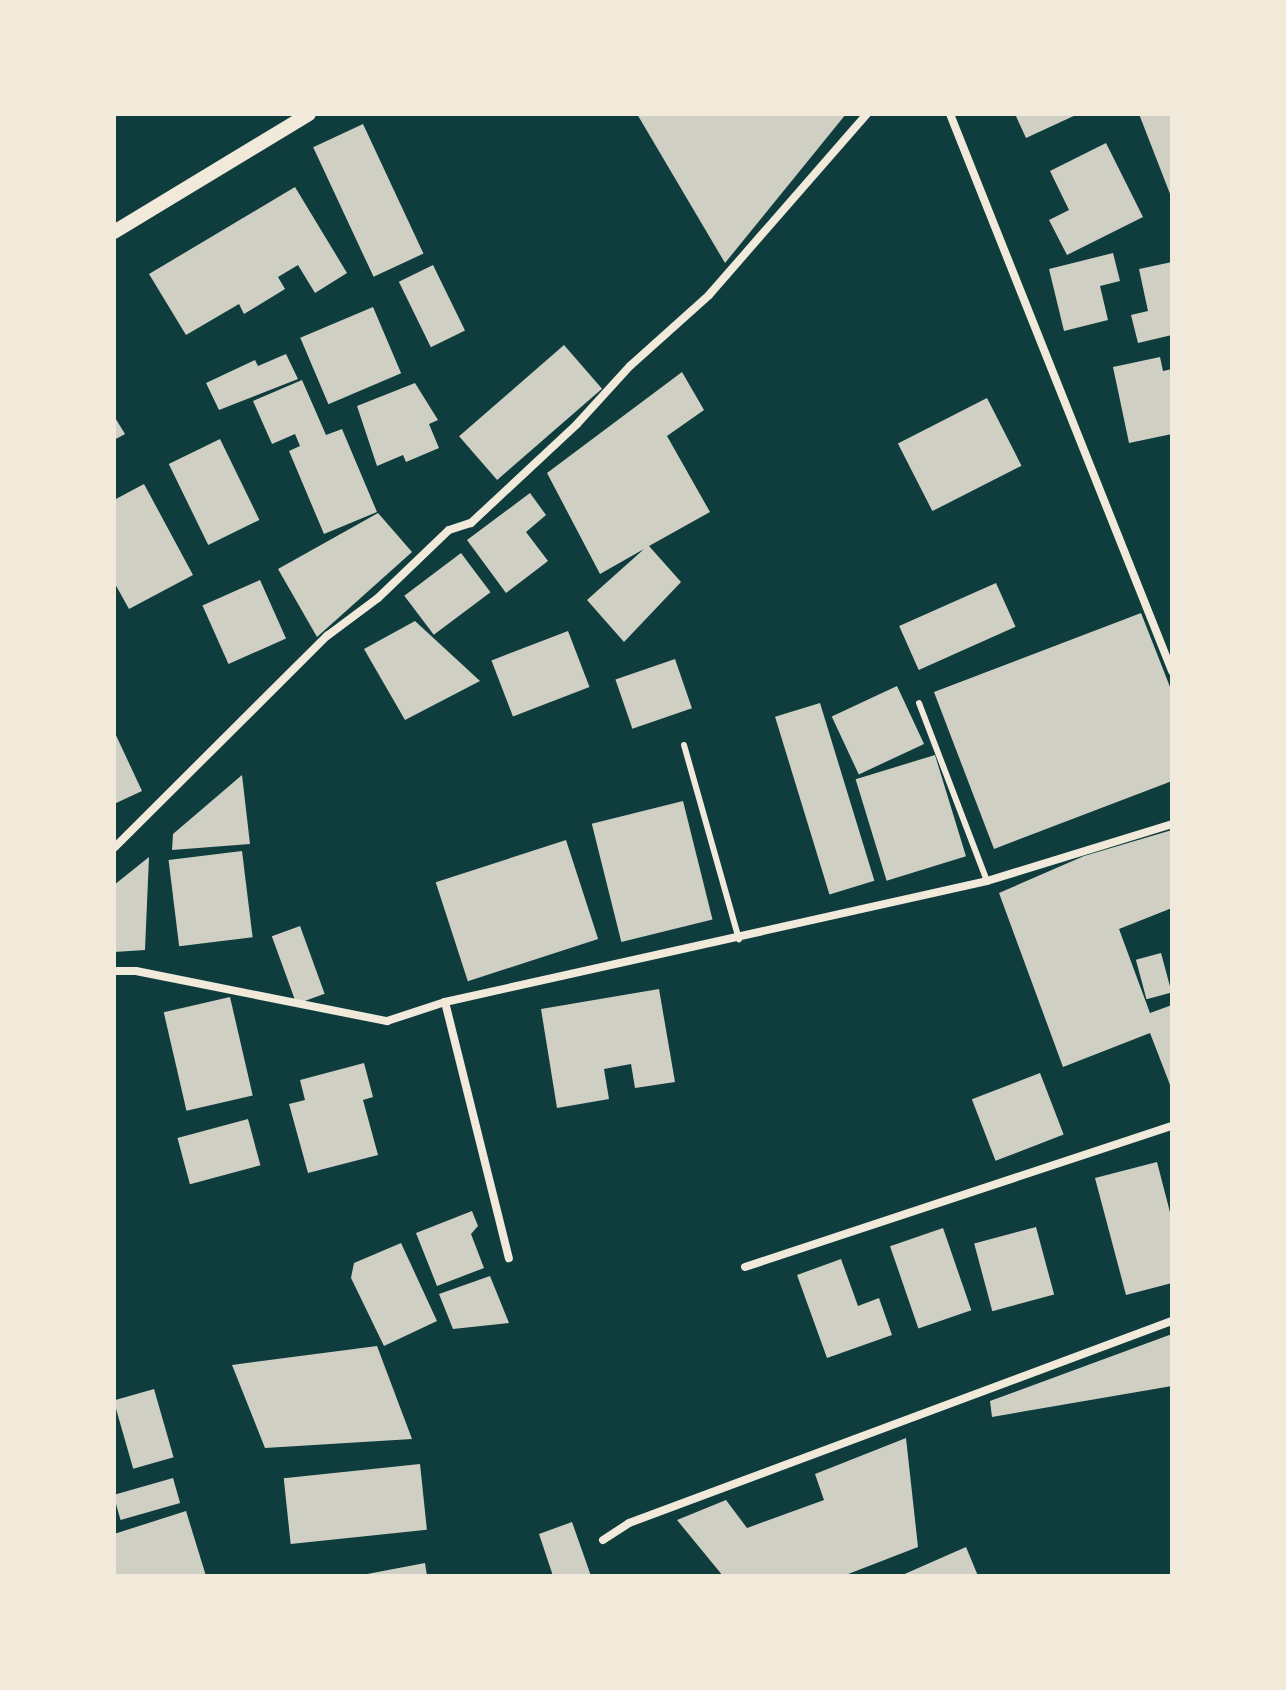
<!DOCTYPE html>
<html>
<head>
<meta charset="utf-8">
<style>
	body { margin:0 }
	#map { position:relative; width:1286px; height:1690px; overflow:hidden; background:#0f3d3e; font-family:"Asap Condensed",sans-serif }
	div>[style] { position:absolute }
	.building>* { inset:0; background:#cfcfc3; transform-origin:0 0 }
	.service>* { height:6px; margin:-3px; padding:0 3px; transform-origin:3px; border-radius:3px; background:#f1e9da }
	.minor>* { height:8px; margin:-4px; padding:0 4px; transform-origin:4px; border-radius:4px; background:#f1e9da }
	.tertiary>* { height:14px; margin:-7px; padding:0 7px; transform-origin:7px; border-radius:7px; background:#f1e9da }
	span { translate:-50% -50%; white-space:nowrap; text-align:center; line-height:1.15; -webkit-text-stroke:8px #f1e9da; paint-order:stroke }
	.frame { position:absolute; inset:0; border:116px solid #f1e9da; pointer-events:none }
</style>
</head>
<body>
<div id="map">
	<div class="building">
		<div style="clip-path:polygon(637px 114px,846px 114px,725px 263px)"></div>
		<div style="clip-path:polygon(1015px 114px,1078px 114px,1026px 138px)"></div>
		<div style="clip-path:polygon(1139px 114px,1172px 114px,1172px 199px)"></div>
		<div style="left:363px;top:124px;width:143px;height:55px;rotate:65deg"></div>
		<div style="clip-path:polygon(1106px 143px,1143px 217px,1067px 255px,1049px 220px,1069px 210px,1050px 171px)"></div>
		<div style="clip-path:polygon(295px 187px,347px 273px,315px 293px,298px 265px,278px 277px,285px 289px,244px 314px,239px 304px,186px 335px,149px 274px)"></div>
		<div style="clip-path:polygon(1113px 253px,1120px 281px,1100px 286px,1108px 320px,1064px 331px,1049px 269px)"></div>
		<div style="clip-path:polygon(1172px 262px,1172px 335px,1138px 343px,1131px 315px,1148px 311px,1139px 269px)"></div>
		<div style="left:433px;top:265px;width:73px;height:38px;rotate:64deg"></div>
		<div style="left:373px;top:307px;width:72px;height:79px;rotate:67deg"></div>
		<div style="left:564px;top:345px;width:58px;height:139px;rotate:49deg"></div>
		<div style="clip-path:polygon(286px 354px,298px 379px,219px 410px,206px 383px,255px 360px,258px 366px)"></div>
		<div style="clip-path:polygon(1160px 357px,1163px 371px,1172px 369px,1172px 434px,1129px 443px,1113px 367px)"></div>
		<div style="clip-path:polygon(682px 372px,704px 410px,667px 436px,710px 512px,649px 546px,681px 582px,624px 642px,587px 600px,644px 549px,600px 574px,547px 473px)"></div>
		<div style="clip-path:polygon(302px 380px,326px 435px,342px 429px,377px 512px,324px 534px,289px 451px,300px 446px,295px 434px,272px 444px,253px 401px)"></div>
		<div style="clip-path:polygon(415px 383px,438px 420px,429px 424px,439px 448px,406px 462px,403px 455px,377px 466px,357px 406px)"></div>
		<div style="left:987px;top:398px;width:76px;height:100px;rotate:63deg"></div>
		<div style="clip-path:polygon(114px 416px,125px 434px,114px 440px)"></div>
		<div style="left:220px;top:439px;width:90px;height:57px;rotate:64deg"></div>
		<div style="clip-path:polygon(144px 484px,193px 575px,129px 609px,114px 582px,114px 500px)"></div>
		<div style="clip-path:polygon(530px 493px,546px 515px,526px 532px,548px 561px,506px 593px,467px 540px)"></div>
		<div style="clip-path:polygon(378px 513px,412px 552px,317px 637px,278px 569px)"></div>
		<div style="left:461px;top:553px;width:49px;height:71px;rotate:53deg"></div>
		<div style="left:260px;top:580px;width:64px;height:63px;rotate:66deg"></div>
		<div style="left:996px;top:583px;width:48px;height:106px;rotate:66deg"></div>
		<div style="clip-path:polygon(1141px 613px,1172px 692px,1172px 781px,994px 849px,934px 692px)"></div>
		<div style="clip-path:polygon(415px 621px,480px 681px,405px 720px,364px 649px)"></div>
		<div style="left:568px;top:631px;width:60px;height:82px;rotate:69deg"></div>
		<div style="left:675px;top:659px;width:52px;height:63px;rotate:71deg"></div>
		<div style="left:897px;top:686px;width:64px;height:72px;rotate:65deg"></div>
		<div style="left:820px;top:703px;width:186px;height:47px;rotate:73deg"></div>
		<div style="clip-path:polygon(114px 731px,142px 791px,114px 804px)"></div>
		<div style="left:935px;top:755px;width:106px;height:83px;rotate:73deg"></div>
		<div style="clip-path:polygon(242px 775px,250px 844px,172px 850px,173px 834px)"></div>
		<div style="left:683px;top:801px;width:122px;height:94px;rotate:76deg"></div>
		<div style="clip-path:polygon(1172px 830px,1172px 908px,1119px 929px,1150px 1013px,1172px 1005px,1172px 1090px,1150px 1033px,1063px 1067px,999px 893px,1084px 856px)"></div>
		<div style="left:566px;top:840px;width:104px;height:137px;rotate:72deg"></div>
		<div style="left:242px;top:851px;width:87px;height:74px;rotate:83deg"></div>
		<div style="clip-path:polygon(149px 857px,145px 950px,114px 952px,114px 885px)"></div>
		<div style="left:300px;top:926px;width:72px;height:30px;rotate:70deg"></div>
		<div style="left:1161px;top:953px;width:41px;height:26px;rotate:75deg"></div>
		<div style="clip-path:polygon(659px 989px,675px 1082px,635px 1088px,631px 1064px,604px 1069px,609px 1099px,557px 1108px,541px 1009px)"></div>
		<div style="left:230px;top:997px;width:101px;height:68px;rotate:77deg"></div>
		<div style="clip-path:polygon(364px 1063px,373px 1097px,363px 1100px,378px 1155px,308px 1173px,289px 1104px,305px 1100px,300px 1080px)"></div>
		<div style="left:1040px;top:1073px;width:66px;height:73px;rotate:69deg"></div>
		<div style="left:248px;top:1119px;width:48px;height:73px;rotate:75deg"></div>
		<div style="clip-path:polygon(1157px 1162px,1172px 1220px,1172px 1283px,1126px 1295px,1095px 1178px)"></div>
		<div style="clip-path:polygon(472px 1211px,478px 1226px,471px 1234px,484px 1268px,437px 1286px,416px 1233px)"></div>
		<div style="left:1036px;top:1227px;width:70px;height:64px;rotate:75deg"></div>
		<div style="left:943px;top:1228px;width:87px;height:56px;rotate:71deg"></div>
		<div style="clip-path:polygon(401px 1243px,437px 1321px,384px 1346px,351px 1278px,354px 1263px)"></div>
		<div style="clip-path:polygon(841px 1259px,858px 1306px,879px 1298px,892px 1335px,827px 1358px,797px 1275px)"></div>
		<div style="clip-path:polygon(490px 1276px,509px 1323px,453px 1329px,439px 1294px)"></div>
		<div style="clip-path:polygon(1172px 1334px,1172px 1386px,992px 1417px,990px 1401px)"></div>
		<div style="clip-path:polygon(377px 1346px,412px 1439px,265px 1448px,232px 1365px)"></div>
		<div style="left:154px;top:1389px;width:71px;height:42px;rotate:74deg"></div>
		<div style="clip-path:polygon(906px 1438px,918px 1547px,843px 1576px,723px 1576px,677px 1520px,726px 1500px,747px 1528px,824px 1500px,815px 1474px)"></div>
		<div style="left:420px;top:1464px;width:66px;height:137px;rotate:84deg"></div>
		<div style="left:173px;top:1478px;width:26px;height:62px;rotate:74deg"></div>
		<div style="clip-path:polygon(186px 1511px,206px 1576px,114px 1576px,114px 1534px)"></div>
		<div style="clip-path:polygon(572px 1522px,591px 1576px,553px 1576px,539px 1534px)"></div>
		<div style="clip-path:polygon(966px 1547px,978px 1576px,900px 1576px)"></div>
		<div style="clip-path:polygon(425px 1563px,427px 1576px,362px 1576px,362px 1575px)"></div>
	</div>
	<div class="service">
		<div style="left:919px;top:703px;width:191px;rotate:69.1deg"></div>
		<div style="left:684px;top:745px;width:202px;rotate:74.2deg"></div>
	</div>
	<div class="minor">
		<div style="left:950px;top:114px;width:600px;rotate:68.27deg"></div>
		<div style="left:114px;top:848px;width:301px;rotate:-44.9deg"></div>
		<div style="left:327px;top:636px;width:64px;rotate:-36.7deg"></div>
		<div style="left:378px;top:598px;width:98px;rotate:-43.8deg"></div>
		<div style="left:449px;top:530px;width:23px;rotate:-18deg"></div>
		<div style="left:471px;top:523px;width:145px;rotate:-43deg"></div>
		<div style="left:577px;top:424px;width:79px;rotate:-47.6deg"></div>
		<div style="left:630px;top:366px;width:106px;rotate:-41.9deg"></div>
		<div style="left:709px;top:295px;width:240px;rotate:-48.9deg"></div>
		<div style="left:114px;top:971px;width:22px"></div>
		<div style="left:136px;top:971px;width:256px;rotate:11.3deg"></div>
		<div style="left:387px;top:1021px;width:61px;rotate:-18.1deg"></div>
		<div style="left:445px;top:1002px;width:555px;rotate:-12.58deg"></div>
		<div style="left:987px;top:881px;width:194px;rotate:-17.1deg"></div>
		<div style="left:445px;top:1002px;width:264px;rotate:76deg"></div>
		<div style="left:745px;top:1267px;width:450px;rotate:-18.3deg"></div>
		<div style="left:603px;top:1540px;width:31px;rotate:-33deg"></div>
		<div style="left:629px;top:1523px;width:579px;rotate:-20.41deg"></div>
	</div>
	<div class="tertiary">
		<div style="left:114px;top:232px;width:228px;rotate:-31.2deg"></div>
	</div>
	<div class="frame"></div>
</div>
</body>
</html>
